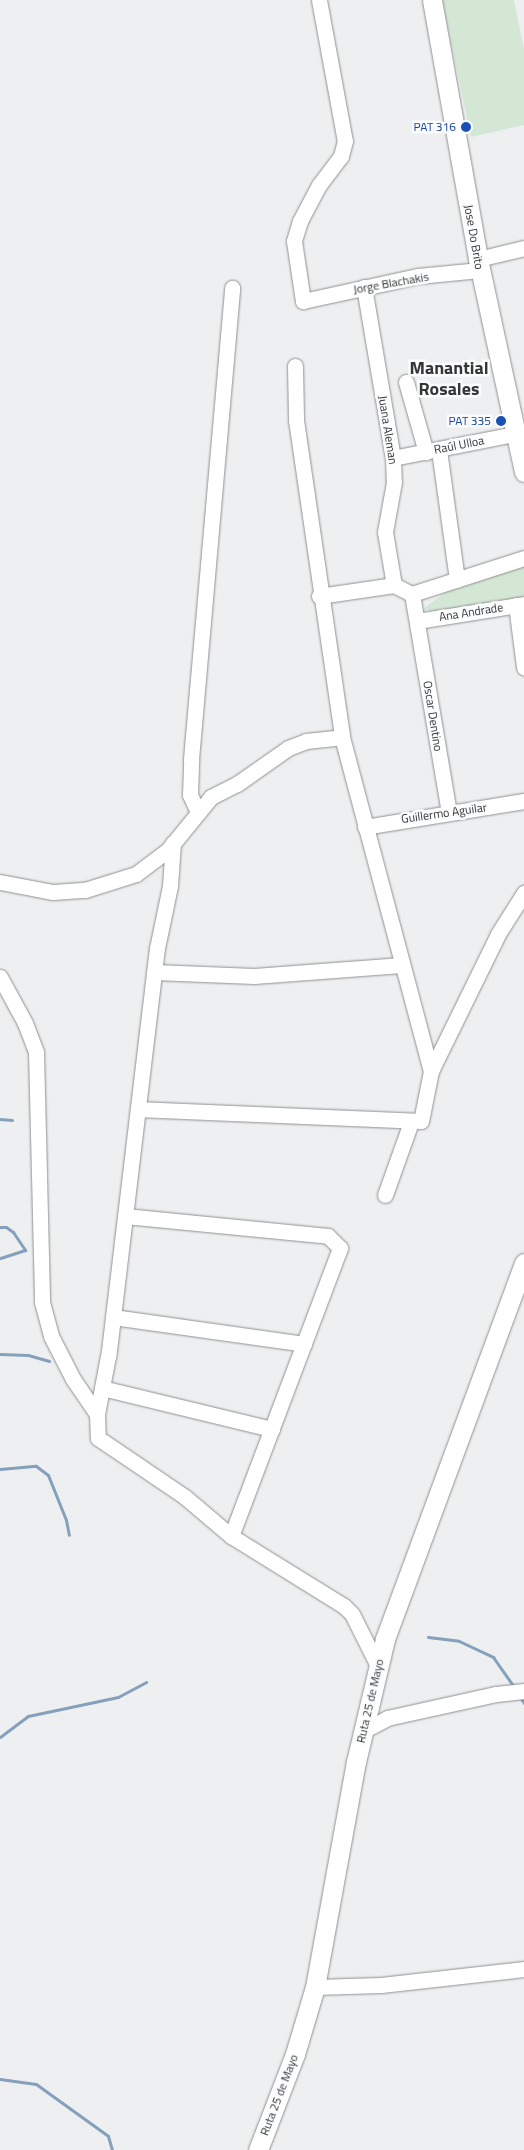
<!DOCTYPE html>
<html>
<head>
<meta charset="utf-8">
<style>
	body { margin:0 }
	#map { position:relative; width:524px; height:2150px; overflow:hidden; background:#eeeff0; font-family:"Titillium Web",sans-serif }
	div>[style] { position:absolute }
	.green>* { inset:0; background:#d4e7d5 }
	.stream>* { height:3px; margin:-1.5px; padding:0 1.5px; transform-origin:1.5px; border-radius:1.5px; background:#85a0bc }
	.roads { filter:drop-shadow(0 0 1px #8f9091) drop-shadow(0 0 1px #8f9091) }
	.minor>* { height:15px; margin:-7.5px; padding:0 7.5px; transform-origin:7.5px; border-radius:7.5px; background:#fff }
	.major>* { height:19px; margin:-9.5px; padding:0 9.5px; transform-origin:9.5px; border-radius:9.5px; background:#fff }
	.dots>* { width:14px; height:14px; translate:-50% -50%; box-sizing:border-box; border:2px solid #fbfcfd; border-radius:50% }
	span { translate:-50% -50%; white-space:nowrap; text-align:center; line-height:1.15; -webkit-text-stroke:5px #fbfcfd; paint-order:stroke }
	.transit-label { font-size:12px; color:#164399 }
	.right { translate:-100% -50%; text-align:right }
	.street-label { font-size:12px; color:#353536 }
	.district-label { font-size:18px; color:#353536; font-weight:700 }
</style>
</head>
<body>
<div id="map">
	<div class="green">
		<div style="clip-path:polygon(442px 0,514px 0,524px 49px,524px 125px,471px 137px)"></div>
		<div style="clip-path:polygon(524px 562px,524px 598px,436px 612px,423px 609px,455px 585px)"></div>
	</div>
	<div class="stream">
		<div style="left:0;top:1119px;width:12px;rotate:5deg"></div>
		<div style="left:0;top:1227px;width:6px"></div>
		<div style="left:6px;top:1227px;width:9px;rotate:36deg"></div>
		<div style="left:13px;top:1232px;width:22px;rotate:56deg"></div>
		<div style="left:25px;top:1250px;width:26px;rotate:162deg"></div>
		<div style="left:0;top:1354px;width:28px;rotate:2deg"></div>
		<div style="left:28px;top:1355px;width:22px;rotate:16deg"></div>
		<div style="left:0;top:1469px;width:36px;rotate:-5deg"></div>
		<div style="left:36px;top:1466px;width:15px;rotate:37deg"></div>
		<div style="left:48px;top:1475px;width:48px;rotate:68.2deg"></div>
		<div style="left:66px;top:1520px;width:15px;rotate:79deg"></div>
		<div style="left:428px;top:1637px;width:31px;rotate:7deg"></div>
		<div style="left:459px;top:1641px;width:38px;rotate:25deg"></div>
		<div style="left:493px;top:1657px;width:35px;rotate:55deg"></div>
		<div style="left:519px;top:1696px;width:9px;rotate:54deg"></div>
		<div style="left:0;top:1737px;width:35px;rotate:-37deg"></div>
		<div style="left:28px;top:1716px;width:92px;rotate:-11.9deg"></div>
		<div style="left:118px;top:1697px;width:32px;rotate:-28deg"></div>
		<div style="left:0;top:2079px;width:36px;rotate:8deg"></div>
		<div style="left:36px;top:2084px;width:89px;rotate:35.8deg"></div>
		<div style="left:108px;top:2136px;width:15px;rotate:74deg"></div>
	</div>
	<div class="roads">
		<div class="minor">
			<div style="left:319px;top:0;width:143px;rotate:79.6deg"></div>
			<div style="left:345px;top:141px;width:16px;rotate:105deg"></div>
			<div style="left:341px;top:156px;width:36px;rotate:127deg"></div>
			<div style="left:319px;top:185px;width:41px;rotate:117.8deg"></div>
			<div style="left:300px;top:221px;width:21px;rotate:107deg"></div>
			<div style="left:294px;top:241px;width:61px;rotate:81.5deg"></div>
			<div style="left:303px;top:301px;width:118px;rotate:-12.3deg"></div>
			<div style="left:418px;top:276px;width:62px;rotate:-5.5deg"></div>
			<div style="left:478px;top:259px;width:47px;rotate:-13.4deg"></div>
			<div style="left:364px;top:287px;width:173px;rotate:80.4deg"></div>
			<div style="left:393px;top:458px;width:24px;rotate:88deg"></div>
			<div style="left:394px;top:482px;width:51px;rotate:100.2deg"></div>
			<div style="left:385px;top:532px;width:54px;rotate:80.4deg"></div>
			<div style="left:394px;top:585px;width:20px;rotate:27deg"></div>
			<div style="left:412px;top:594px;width:221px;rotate:80.4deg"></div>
			<div style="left:295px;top:366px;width:54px;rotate:88.9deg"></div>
			<div style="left:296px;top:420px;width:320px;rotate:81.7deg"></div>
			<div style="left:342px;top:737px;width:346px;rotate:75.1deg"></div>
			<div style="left:406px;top:382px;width:73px;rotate:74.1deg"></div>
			<div style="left:439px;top:450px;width:131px;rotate:82.1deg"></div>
			<div style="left:393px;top:458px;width:134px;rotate:-11.2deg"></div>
			<div style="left:412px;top:594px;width:118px;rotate:-17.8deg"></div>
			<div style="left:319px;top:596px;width:76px;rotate:-8.3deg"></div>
			<div style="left:516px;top:605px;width:63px;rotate:82.6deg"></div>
			<div style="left:417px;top:621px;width:108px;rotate:-9deg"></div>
			<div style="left:198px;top:812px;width:19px;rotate:-115deg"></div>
			<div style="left:190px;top:795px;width:36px;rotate:-88deg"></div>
			<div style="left:191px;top:759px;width:473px;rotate:-85deg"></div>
			<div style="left:365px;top:827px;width:161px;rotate:-9.3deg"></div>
			<div style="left:173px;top:843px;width:43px;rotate:94deg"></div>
			<div style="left:170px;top:886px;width:63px;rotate:101.8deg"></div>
			<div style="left:157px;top:948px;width:411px;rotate:96.8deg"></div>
			<div style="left:108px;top:1356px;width:59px;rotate:100.7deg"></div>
			<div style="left:97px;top:1414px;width:24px;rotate:88deg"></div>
			<div style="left:98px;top:1438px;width:105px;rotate:34.1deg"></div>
			<div style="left:185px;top:1497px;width:60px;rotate:40.3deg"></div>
			<div style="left:231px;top:1536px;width:133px;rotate:31.8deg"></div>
			<div style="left:344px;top:1606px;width:11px;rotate:45deg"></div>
			<div style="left:352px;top:1614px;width:56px;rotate:63.4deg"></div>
			<div style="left:0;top:882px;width:54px;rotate:10.7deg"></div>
			<div style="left:53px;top:892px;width:32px;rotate:-4deg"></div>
			<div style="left:85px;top:890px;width:53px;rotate:-17.4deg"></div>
			<div style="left:136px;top:874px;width:39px;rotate:-37deg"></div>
			<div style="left:167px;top:851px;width:70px;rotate:-50.8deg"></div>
			<div style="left:211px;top:797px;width:29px;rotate:-27deg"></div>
			<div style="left:237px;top:784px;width:62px;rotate:-35.2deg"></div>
			<div style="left:288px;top:748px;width:19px;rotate:-21deg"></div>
			<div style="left:306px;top:741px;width:36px;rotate:-6deg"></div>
			<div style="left:154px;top:972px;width:100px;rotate:2.3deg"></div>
			<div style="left:254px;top:976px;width:148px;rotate:-4.3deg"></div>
			<div style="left:0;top:977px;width:52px;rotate:61.5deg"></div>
			<div style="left:25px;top:1023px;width:31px;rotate:69deg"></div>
			<div style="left:36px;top:1052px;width:250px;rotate:88.6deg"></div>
			<div style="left:42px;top:1302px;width:35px;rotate:75deg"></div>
			<div style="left:51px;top:1336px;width:48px;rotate:62.9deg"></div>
			<div style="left:73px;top:1379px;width:42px;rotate:55.6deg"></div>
			<div style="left:138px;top:1109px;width:283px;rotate:2.4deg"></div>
			<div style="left:421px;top:1121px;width:51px;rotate:-78.7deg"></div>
			<div style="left:431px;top:1071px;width:153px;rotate:-63.9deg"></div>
			<div style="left:498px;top:934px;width:49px;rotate:-57.6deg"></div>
			<div style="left:385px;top:1195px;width:77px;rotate:-70.4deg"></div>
			<div style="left:125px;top:1216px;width:204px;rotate:5.6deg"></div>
			<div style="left:328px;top:1236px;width:17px;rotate:45deg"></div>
			<div style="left:340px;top:1248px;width:308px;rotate:110.7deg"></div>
			<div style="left:113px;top:1317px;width:193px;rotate:8deg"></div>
			<div style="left:102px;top:1388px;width:175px;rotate:13.6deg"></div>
			<div style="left:363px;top:1731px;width:27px;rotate:-28deg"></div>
			<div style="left:387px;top:1718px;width:112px;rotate:-12.4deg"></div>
			<div style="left:496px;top:1694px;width:28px;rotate:-6deg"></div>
			<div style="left:315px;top:1987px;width:66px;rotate:-1.7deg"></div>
			<div style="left:381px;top:1985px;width:144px;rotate:-6.4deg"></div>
		</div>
		<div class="major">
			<div style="left:432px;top:0;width:263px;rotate:79.9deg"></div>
			<div style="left:478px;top:259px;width:218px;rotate:77.8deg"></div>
			<div style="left:258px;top:2150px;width:103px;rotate:-68.9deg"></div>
			<div style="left:295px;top:2054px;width:70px;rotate:-73.4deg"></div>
			<div style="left:315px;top:1987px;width:229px;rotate:-79.7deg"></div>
			<div style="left:356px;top:1762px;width:126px;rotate:-76.7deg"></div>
			<div style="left:385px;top:1639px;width:401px;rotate:-69.7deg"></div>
		</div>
	</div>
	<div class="dots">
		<div style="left:466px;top:127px;background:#1a4fb4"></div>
		<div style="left:501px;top:421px;background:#1a4fb4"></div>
	</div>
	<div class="transit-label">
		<span class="right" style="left:456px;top:127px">PAT 316</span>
		<span class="right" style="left:491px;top:421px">PAT 335</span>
	</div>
	<div class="street-label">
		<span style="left:474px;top:237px;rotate:80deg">Jose Do Brito</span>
		<span style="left:391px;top:283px;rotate:-10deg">Jorge Blachakis</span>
		<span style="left:388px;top:430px;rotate:81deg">Juana Aleman</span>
		<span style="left:459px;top:445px;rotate:-11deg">Raúl Ulloa</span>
		<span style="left:471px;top:612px;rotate:-9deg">Ana Andrade</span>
		<span style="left:433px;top:716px;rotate:81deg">Oscar Dentino</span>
		<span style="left:444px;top:813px;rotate:-8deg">Guillermo Aguilar</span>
		<span style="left:370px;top:1701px;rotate:-77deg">Ruta 25 de Mayo</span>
		<span style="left:279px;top:2095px;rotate:-69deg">Ruta 25 de Mayo</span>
	</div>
	<div class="district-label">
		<span style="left:449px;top:379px">Manantial<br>Rosales</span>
	</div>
</div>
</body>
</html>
